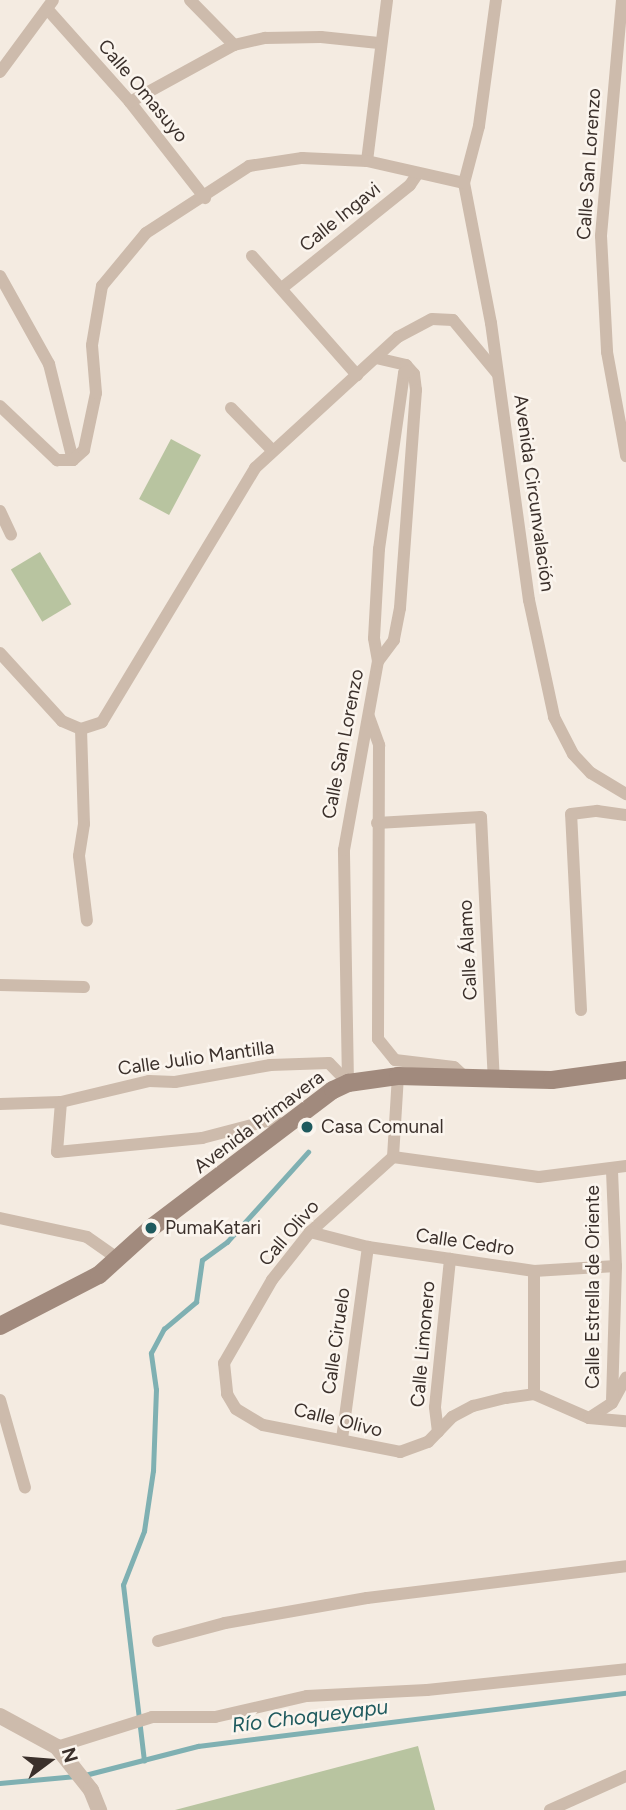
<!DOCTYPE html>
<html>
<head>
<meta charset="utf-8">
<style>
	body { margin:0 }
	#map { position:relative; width:626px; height:1810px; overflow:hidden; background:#f4ebe1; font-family:Figtree,sans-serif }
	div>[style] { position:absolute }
	.green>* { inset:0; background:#b8c4a0; transform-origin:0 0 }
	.stream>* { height:4.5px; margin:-2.25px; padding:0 2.25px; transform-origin:2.25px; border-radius:2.25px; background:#7fb0b2 }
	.minor>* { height:12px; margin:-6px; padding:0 6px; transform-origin:6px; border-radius:6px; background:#cdbbac }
	.tertiary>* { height:16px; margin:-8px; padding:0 8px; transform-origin:8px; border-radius:8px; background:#cdbbac }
	.secondary>* { height:18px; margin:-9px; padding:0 9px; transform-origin:9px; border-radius:9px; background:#a18a7d }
	.dots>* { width:19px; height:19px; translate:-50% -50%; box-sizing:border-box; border:4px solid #fbf5ee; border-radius:50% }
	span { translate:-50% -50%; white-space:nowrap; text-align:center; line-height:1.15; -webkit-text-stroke:5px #fbf5ee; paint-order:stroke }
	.street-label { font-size:19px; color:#3b302b }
	.poi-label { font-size:19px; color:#3b302b }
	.left { translate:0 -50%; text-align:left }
	.water-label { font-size:21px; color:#1f5a5e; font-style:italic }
	.north { position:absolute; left:14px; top:1726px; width:70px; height:70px; -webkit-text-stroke:5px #fbf5ee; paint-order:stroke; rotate:74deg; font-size:19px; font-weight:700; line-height:28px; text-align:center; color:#3b302b }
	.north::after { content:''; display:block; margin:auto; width:24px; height:32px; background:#3b302b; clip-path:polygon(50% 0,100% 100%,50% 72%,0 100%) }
</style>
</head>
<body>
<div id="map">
	<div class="green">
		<div style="left:171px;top:439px;width:34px;height:68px;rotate:28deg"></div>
		<div style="left:40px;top:552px;width:61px;height:34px;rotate:59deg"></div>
		<div style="clip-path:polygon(418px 1746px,435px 1810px,175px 1810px)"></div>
	</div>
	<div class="stream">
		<div style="left:144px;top:1761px;width:177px;rotate:-96.8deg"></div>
		<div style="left:123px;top:1585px;width:58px;rotate:-68.7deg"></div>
		<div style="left:144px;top:1531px;width:61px;rotate:-81.5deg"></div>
		<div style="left:153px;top:1471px;width:81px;rotate:-87.9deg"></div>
		<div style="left:156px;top:1390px;width:37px;rotate:-98deg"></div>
		<div style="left:151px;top:1353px;width:27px;rotate:-62deg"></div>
		<div style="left:164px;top:1329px;width:42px;rotate:-40.2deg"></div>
		<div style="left:196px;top:1302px;width:42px;rotate:-81.9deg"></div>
		<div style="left:202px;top:1260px;width:31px;rotate:-36deg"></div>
		<div style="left:227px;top:1242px;width:121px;rotate:-48deg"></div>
		<div style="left:85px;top:1775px;width:117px;rotate:-14.4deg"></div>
		<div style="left:198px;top:1746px;width:431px;rotate:-7.1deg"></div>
		<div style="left:0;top:1783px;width:76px;rotate:-5.3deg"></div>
	</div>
	<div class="minor">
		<div style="left:190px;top:0;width:63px;rotate:45.6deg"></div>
		<div style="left:496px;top:0;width:127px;rotate:97.7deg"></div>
		<div style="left:479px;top:126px;width:59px;rotate:104.7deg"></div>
		<div style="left:464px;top:183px;width:143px;rotate:79.1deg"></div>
		<div style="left:491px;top:323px;width:280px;rotate:82.2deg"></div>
		<div style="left:529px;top:600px;width:120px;rotate:77.9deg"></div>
		<div style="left:554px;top:717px;width:42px;rotate:62.8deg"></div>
		<div style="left:573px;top:754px;width:26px;rotate:47deg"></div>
		<div style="left:591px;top:773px;width:41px;rotate:31deg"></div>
		<div style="left:622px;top:0;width:237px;rotate:95.1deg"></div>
		<div style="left:601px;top:236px;width:116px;rotate:87deg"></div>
		<div style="left:607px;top:352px;width:106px;rotate:79.6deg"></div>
		<div style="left:49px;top:11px;width:122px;rotate:48.3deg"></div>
		<div style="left:130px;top:102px;width:122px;rotate:52deg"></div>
		<div style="left:0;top:72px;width:89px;rotate:-53.6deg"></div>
		<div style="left:130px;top:102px;width:119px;rotate:-28.7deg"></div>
		<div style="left:234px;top:45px;width:32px;rotate:-13deg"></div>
		<div style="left:265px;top:38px;width:56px;rotate:-1deg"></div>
		<div style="left:321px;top:37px;width:58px;rotate:5.9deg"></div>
		<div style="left:367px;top:161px;width:162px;rotate:-82.9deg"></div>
		<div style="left:252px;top:256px;width:159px;rotate:48.6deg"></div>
		<div style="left:0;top:276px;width:101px;rotate:60.9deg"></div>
		<div style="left:49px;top:364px;width:99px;rotate:76deg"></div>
		<div style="left:282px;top:288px;width:164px;rotate:-38.8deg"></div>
		<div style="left:410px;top:185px;width:14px;rotate:-56deg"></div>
		<div style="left:376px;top:358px;width:31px;rotate:13deg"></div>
		<div style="left:406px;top:365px;width:12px;rotate:48deg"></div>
		<div style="left:414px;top:374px;width:16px;rotate:83deg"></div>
		<div style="left:416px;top:390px;width:219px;rotate:94.2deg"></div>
		<div style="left:400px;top:608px;width:33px;rotate:101deg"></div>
		<div style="left:394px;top:640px;width:26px;rotate:127deg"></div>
		<div style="left:0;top:406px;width:79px;rotate:43.5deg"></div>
		<div style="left:57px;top:460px;width:16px"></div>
		<div style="left:73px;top:460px;width:15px;rotate:-42deg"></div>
		<div style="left:84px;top:450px;width:58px;rotate:-78.1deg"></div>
		<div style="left:96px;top:393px;width:48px;rotate:-94.8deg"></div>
		<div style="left:92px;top:345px;width:60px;rotate:-80.4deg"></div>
		<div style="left:102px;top:286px;width:69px;rotate:-50.3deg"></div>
		<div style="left:146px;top:233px;width:123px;rotate:-33deg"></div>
		<div style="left:249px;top:166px;width:54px;rotate:-8.6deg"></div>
		<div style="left:302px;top:158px;width:65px;rotate:2.6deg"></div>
		<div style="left:367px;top:161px;width:99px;rotate:12.8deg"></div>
		<div style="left:231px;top:408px;width:57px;rotate:45.7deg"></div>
		<div style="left:0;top:511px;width:26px;rotate:65deg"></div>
		<div style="left:0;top:653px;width:92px;rotate:47.6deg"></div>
		<div style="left:62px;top:721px;width:21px;rotate:23deg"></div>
		<div style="left:81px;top:729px;width:22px;rotate:-18deg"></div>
		<div style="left:102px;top:722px;width:297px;rotate:-58.9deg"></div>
		<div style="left:255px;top:468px;width:194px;rotate:-42.5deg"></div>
		<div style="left:398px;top:337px;width:38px;rotate:-28deg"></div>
		<div style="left:432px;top:319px;width:21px;rotate:3deg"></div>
		<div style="left:453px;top:320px;width:69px;rotate:50.3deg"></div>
		<div style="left:369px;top:717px;width:30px;rotate:70deg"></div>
		<div style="left:379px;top:745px;width:294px;rotate:90.2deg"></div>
		<div style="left:378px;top:1039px;width:27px;rotate:51deg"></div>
		<div style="left:395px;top:1060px;width:59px;rotate:6.8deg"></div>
		<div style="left:454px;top:1067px;width:19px;rotate:43deg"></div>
		<div style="left:81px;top:729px;width:95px;rotate:88.2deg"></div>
		<div style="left:84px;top:824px;width:32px;rotate:99deg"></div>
		<div style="left:79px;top:856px;width:65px;rotate:83deg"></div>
		<div style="left:377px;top:823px;width:104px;rotate:-3.3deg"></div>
		<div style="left:481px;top:817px;width:264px;rotate:87.2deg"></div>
		<div style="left:0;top:985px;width:84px;rotate:1.4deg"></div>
		<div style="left:581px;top:1010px;width:196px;rotate:-92.9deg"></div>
		<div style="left:571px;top:814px;width:26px;rotate:-7deg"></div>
		<div style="left:597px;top:811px;width:29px;rotate:8deg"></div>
		<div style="left:348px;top:1083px;width:233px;rotate:-91deg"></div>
		<div style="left:344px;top:850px;width:192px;rotate:-79.8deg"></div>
		<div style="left:378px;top:661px;width:23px;rotate:-100deg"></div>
		<div style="left:374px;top:638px;width:89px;rotate:-86.8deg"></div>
		<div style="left:379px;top:549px;width:178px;rotate:-81.9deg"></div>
		<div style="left:404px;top:373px;width:5px;rotate:-22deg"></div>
		<div style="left:61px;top:1102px;width:50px;rotate:94.6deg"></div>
		<div style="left:57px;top:1152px;width:146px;rotate:-5.5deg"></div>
		<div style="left:202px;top:1138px;width:67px;rotate:-14.7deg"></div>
		<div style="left:267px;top:1121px;width:21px;rotate:11deg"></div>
		<div style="left:0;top:1104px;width:61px;rotate:-1.9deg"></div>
		<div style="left:61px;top:1102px;width:90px;rotate:-13.4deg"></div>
		<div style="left:149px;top:1081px;width:26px;rotate:2deg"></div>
		<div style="left:175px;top:1082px;width:97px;rotate:-10.1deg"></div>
		<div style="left:270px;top:1065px;width:59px;rotate:-1.9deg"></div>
		<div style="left:329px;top:1063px;width:28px;rotate:46deg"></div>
		<div style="left:393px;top:1157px;width:112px;rotate:137.9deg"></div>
		<div style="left:310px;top:1232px;width:61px;rotate:128.4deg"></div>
		<div style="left:272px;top:1280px;width:96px;rotate:120deg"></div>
		<div style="left:224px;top:1363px;width:31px;rotate:84deg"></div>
		<div style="left:227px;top:1394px;width:17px;rotate:59deg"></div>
		<div style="left:236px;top:1409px;width:31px;rotate:31deg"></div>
		<div style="left:263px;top:1425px;width:140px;rotate:11.1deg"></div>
		<div style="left:400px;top:1452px;width:30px;rotate:-20deg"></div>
		<div style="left:428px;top:1442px;width:35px;rotate:-46deg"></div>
		<div style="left:452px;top:1417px;width:24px;rotate:-28deg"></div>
		<div style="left:473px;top:1406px;width:34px;rotate:-14deg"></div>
		<div style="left:506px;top:1398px;width:28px;rotate:-8deg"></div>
		<div style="left:534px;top:1394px;width:60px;rotate:23.6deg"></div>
		<div style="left:589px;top:1418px;width:27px;rotate:-33deg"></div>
		<div style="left:612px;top:1403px;width:29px;rotate:-61deg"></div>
		<div style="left:393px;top:1157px;width:147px;rotate:7.8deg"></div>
		<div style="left:539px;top:1177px;width:88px;rotate:-7.2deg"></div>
		<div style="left:393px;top:1157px;width:81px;rotate:-86.5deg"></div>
		<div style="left:612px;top:1171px;width:95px;rotate:87.6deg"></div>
		<div style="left:616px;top:1266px;width:133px;rotate:91.7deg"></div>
		<div style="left:0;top:1218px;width:89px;rotate:12.3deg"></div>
		<div style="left:87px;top:1237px;width:37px;rotate:35deg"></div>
		<div style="left:310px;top:1232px;width:60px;rotate:14.5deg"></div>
		<div style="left:368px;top:1247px;width:168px;rotate:8.2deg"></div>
		<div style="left:534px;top:1271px;width:82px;rotate:-3.5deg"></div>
		<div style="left:534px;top:1271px;width:123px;rotate:90deg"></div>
		<div style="left:0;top:1400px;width:91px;rotate:74.1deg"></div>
		<div style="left:589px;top:1418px;width:37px;rotate:5deg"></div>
		<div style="left:438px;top:1432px;width:25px;rotate:-97deg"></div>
		<div style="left:435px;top:1407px;width:149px;rotate:-84.2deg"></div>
		<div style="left:342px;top:1439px;width:194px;rotate:-82.3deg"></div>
		<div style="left:158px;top:1641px;width:69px;rotate:-15deg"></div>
		<div style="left:225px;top:1623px;width:144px;rotate:-10deg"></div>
		<div style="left:367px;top:1598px;width:261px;rotate:-7deg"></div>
		<div style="left:57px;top:1747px;width:100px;rotate:-17.5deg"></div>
		<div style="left:152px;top:1717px;width:63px"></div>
		<div style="left:215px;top:1717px;width:94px;rotate:-12.9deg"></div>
		<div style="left:307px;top:1696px;width:120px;rotate:-2.9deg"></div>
		<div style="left:427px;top:1690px;width:200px;rotate:-6deg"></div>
		<div style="left:550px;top:1810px;width:83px;rotate:-24.1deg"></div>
	</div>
	<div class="tertiary">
		<div style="left:0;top:1716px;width:65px;rotate:28.5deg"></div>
		<div style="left:57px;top:1747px;width:55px;rotate:51.7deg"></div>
		<div style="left:91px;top:1790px;width:22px;rotate:68deg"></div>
	</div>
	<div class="secondary">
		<div style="left:0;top:1326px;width:111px;rotate:-27.3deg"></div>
		<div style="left:99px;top:1275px;width:70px;rotate:-42.1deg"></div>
		<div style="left:151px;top:1228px;width:228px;rotate:-37.2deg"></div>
		<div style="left:333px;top:1090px;width:17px;rotate:-25deg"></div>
		<div style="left:348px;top:1083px;width:50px;rotate:-8deg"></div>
		<div style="left:398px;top:1076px;width:154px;rotate:1.5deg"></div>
		<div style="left:552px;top:1080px;width:75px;rotate:-7.7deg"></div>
	</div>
	<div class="dots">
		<div style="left:307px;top:1127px;background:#1f5a5e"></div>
		<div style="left:151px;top:1228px;background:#1f5a5e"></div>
	</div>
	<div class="street-label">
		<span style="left:143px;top:91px;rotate:50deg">Calle Omasuyo</span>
		<span style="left:589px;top:164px;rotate:-86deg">Calle San Lorenzo</span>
		<span style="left:340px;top:217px;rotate:-39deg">Calle Ingavi</span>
		<span style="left:534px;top:493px;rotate:82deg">Avenida Circunvalación</span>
		<span style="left:343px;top:744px;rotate:-79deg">Calle San Lorenzo</span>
		<span style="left:468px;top:950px;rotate:-93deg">Calle Álamo</span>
		<span style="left:196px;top:1058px;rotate:-8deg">Calle Julio Mantilla</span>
		<span style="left:259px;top:1122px;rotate:-37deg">Avenida Primavera</span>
		<span style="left:289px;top:1233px;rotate:-49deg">Call Olivo</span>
		<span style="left:465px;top:1242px;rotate:8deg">Calle Cedro</span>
		<span style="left:593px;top:1287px;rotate:-90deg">Calle Estrella de Oriente</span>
		<span style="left:336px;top:1341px;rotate:-82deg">Calle Ciruelo</span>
		<span style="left:423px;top:1344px;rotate:-85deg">Calle Limonero</span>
		<span style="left:338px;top:1420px;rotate:14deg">Calle Olivo</span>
	</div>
	<div class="poi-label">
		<span class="left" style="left:321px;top:1127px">Casa Comunal</span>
		<span class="left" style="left:165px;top:1228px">PumaKatari</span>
	</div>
	<div class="water-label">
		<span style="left:310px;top:1716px;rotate:-7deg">Río Choqueyapu</span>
	</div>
	<div class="north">N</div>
</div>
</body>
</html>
